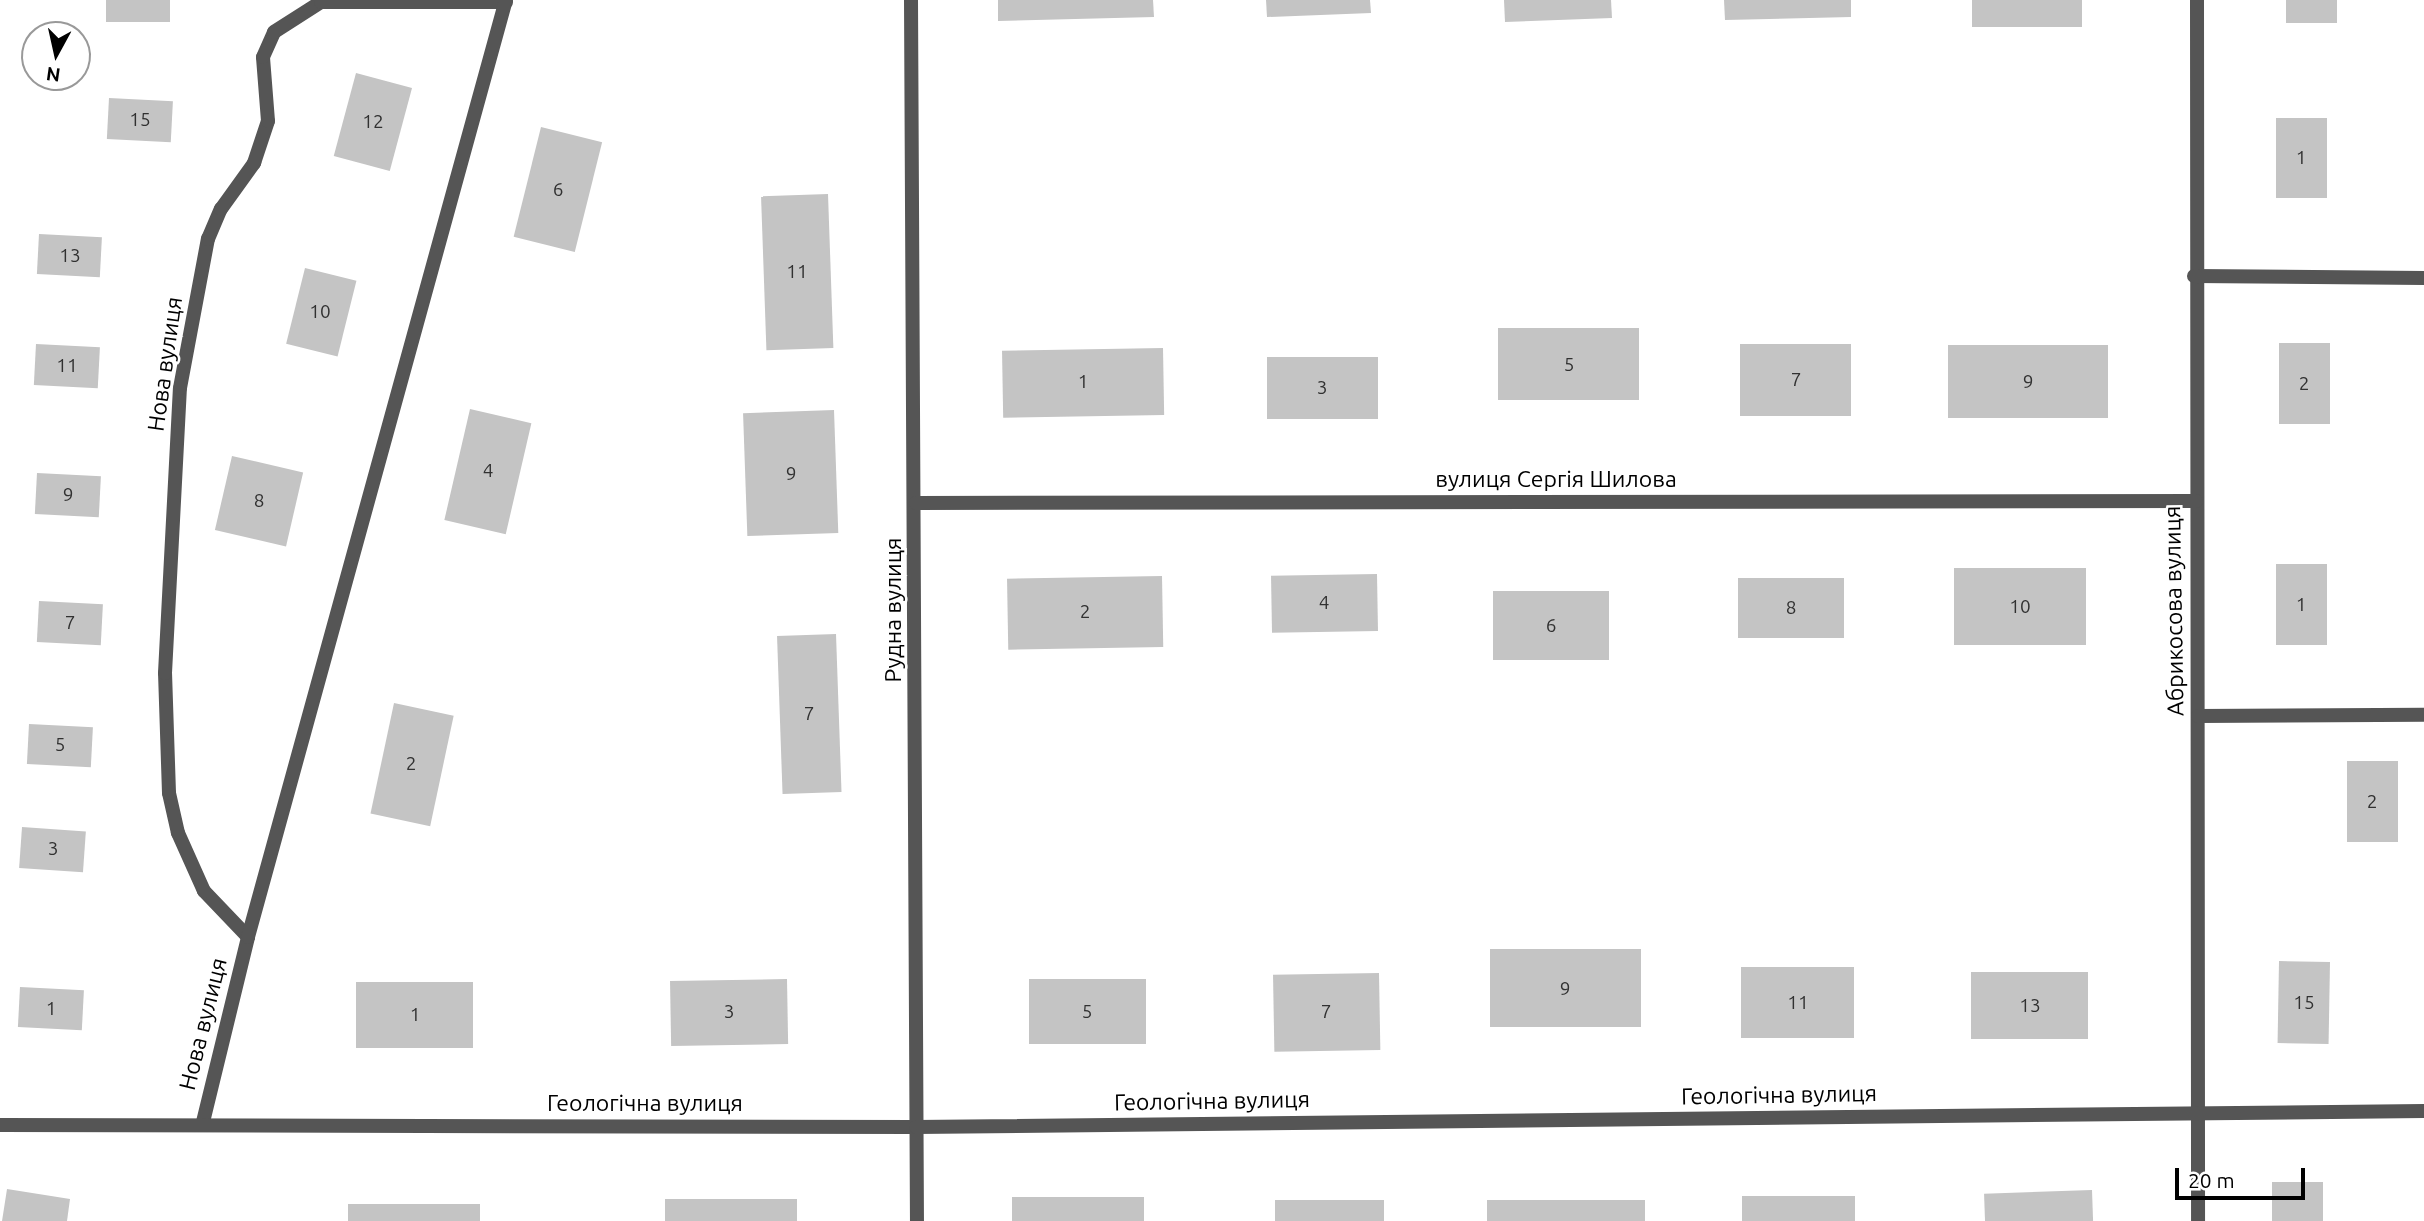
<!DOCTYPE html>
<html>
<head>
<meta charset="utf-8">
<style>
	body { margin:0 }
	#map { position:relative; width:2424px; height:1221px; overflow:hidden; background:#fff; font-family:Ubuntu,sans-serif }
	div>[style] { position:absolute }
	.building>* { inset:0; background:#c4c4c4; transform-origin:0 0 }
	.street>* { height:14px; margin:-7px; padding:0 7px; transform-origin:7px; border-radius:7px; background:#555 }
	span { translate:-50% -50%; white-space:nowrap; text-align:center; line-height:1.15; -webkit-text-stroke:5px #fff; paint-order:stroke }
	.number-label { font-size:19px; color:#313131 }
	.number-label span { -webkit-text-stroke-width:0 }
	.street-label { font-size:23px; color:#000 }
	.north { position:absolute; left:21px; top:21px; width:70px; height:70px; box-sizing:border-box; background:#fff; border:2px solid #999; border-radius:50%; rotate:188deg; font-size:19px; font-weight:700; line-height:28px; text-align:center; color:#000 }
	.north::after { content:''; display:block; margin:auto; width:24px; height:32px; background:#000; clip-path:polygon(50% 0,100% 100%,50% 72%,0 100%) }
	.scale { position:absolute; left:2175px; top:1168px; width:130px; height:32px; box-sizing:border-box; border:4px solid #000; border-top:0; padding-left:9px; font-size:21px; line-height:24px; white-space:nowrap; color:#000; -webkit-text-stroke:5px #fff; paint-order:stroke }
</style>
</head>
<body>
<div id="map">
	<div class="building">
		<div style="left:106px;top:0;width:64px;height:22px"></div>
		<div style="clip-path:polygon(998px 0,1153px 0,1154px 17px,998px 21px)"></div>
		<div style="clip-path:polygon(1266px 0,1370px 0,1371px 13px,1267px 17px)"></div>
		<div style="clip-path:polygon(1504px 0,1611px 0,1612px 18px,1505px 22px)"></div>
		<div style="clip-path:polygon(1724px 0,1851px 0,1851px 17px,1725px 20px)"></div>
		<div style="left:1972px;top:0;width:110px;height:27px"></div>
		<div style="left:2286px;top:0;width:51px;height:23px"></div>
		<div style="left:356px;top:73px;width:58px;height:86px;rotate:15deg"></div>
		<div style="left:109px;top:98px;width:64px;height:41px;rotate:3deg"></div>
		<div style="left:2276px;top:118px;width:51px;height:80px"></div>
		<div style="left:541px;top:127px;width:63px;height:113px;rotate:14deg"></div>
		<div style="left:828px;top:194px;width:154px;height:67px;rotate:88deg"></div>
		<div style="left:39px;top:234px;width:63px;height:40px;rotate:3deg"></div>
		<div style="left:305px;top:268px;width:53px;height:78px;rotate:14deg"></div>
		<div style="left:1639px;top:328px;width:72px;height:141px;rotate:90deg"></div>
		<div style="left:2279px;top:343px;width:51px;height:81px"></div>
		<div style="left:36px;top:344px;width:64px;height:41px;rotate:3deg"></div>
		<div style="left:1740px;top:344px;width:111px;height:72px"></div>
		<div style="left:2108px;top:345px;width:73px;height:160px;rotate:90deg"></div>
		<div style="left:1163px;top:348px;width:67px;height:161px;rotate:89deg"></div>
		<div style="left:1378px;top:357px;width:62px;height:111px;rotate:90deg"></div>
		<div style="left:470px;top:409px;width:63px;height:114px;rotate:13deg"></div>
		<div style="left:834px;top:410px;width:123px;height:91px;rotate:88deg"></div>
		<div style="left:232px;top:456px;width:73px;height:76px;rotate:13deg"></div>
		<div style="left:37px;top:473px;width:64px;height:41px;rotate:3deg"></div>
		<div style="left:2276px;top:564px;width:51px;height:81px"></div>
		<div style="left:2086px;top:568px;width:77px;height:132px;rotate:90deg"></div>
		<div style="left:1377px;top:574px;width:57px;height:106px;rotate:89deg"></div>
		<div style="left:1162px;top:576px;width:71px;height:155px;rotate:89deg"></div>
		<div style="left:1738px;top:578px;width:106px;height:60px"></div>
		<div style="left:1609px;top:591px;width:69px;height:116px;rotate:90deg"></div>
		<div style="left:39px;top:601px;width:64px;height:41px;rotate:3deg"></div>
		<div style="left:836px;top:634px;width:158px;height:59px;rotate:88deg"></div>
		<div style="left:394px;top:703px;width:61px;height:113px;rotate:12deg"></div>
		<div style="left:29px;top:724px;width:64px;height:40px;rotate:3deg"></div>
		<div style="left:2347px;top:761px;width:51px;height:81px"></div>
		<div style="left:22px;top:827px;width:64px;height:41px;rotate:4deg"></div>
		<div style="left:1641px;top:949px;width:78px;height:151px;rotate:90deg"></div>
		<div style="left:2330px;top:962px;width:82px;height:51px;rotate:91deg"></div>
		<div style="left:1854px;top:967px;width:71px;height:113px;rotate:90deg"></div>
		<div style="left:2088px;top:972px;width:67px;height:117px;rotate:90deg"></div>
		<div style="left:1379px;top:973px;width:77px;height:106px;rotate:89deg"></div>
		<div style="left:787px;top:979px;width:65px;height:117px;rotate:89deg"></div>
		<div style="left:1146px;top:979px;width:65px;height:117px;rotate:90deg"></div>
		<div style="left:473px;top:982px;width:66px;height:117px;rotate:90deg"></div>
		<div style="left:20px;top:987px;width:64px;height:40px;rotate:3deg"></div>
		<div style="left:2272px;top:1182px;width:51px;height:39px"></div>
		<div style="clip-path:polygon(7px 1189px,70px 1199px,67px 1221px,2px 1221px)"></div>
		<div style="left:2092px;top:1190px;width:31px;height:108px;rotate:88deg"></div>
		<div style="left:1855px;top:1196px;width:25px;height:113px;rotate:90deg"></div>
		<div style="left:1144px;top:1197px;width:24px;height:132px;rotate:90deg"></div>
		<div style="left:797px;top:1199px;width:22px;height:132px;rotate:90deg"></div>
		<div style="left:1384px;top:1200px;width:21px;height:109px;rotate:90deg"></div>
		<div style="left:1645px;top:1200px;width:21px;height:158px;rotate:90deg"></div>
		<div style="left:480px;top:1204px;width:17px;height:132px;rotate:90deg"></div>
	</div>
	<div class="street">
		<div style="left:911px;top:0;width:1221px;rotate:89.72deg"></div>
		<div style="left:2197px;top:0;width:1221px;rotate:89.95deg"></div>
		<div style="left:2194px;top:276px;width:230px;rotate:0.5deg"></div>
		<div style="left:916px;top:503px;width:1280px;rotate:-0.09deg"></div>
		<div style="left:2198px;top:716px;width:226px;rotate:-0.3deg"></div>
		<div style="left:248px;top:937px;width:64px;rotate:-133.7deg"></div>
		<div style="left:204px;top:891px;width:64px;rotate:-114.1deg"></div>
		<div style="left:178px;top:833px;width:41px;rotate:-102.7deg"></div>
		<div style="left:169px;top:793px;width:120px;rotate:-91.9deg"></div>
		<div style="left:165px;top:673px;width:285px;rotate:-87deg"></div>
		<div style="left:180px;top:388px;width:152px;rotate:-79.4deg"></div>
		<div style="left:208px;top:239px;width:33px;rotate:-67deg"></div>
		<div style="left:221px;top:209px;width:57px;rotate:-54.3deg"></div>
		<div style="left:254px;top:163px;width:44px;rotate:-71.6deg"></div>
		<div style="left:268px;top:121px;width:64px;rotate:-94.5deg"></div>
		<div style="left:263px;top:57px;width:27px;rotate:-66deg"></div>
		<div style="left:274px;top:32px;width:56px;rotate:-32.6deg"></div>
		<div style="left:321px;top:2px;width:185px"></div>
		<div style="left:203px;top:1122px;width:190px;rotate:-76.3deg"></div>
		<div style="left:248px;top:937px;width:972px;rotate:-74.61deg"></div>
		<div style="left:0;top:1125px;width:916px;rotate:0.13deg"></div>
		<div style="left:916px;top:1127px;width:1508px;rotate:-0.61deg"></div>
	</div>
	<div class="number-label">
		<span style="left:140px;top:120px">15</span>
		<span style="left:373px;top:122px">12</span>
		<span style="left:2301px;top:158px">1</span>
		<span style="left:558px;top:190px">6</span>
		<span style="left:70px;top:256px">13</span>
		<span style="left:797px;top:272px">11</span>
		<span style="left:320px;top:312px">10</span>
		<span style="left:1569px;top:365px">5</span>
		<span style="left:67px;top:366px">11</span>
		<span style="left:1796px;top:380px">7</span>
		<span style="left:1083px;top:382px">1</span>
		<span style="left:2028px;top:382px">9</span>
		<span style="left:2304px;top:384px">2</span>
		<span style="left:1322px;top:388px">3</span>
		<span style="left:488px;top:471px">4</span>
		<span style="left:791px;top:474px">9</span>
		<span style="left:68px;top:495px">9</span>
		<span style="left:259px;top:501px">8</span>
		<span style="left:1324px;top:603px">4</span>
		<span style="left:2301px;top:605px">1</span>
		<span style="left:2020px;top:607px">10</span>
		<span style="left:1791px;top:608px">8</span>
		<span style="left:1085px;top:612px">2</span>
		<span style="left:70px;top:623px">7</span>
		<span style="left:1551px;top:626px">6</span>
		<span style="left:809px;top:714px">7</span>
		<span style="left:60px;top:745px">5</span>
		<span style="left:411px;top:764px">2</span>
		<span style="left:2372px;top:802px">2</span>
		<span style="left:53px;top:849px">3</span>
		<span style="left:1565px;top:989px">9</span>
		<span style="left:1798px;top:1003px">11</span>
		<span style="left:2304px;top:1003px">15</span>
		<span style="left:2030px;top:1006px">13</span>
		<span style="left:51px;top:1009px">1</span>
		<span style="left:729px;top:1012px">3</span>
		<span style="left:1087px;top:1012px">5</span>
		<span style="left:1326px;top:1012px">7</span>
		<span style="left:415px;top:1015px">1</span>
	</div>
	<div class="street-label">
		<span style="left:165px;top:364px;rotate:-82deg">Нова вулиця</span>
		<span style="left:1556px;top:479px">вулиця Сергія Шилова</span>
		<span style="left:893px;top:610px;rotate:-90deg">Рудна вулиця</span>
		<span style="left:2174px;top:611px;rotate:-91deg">Абрикосова вулиця</span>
		<span style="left:203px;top:1024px;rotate:-76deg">Нова вулиця</span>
		<span style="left:1779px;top:1095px;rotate:-1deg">Геологічна вулиця</span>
		<span style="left:1212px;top:1101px;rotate:-1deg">Геологічна вулиця</span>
		<span style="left:645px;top:1103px">Геологічна вулиця</span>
	</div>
	<div class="north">N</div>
	<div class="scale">20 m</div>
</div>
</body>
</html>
